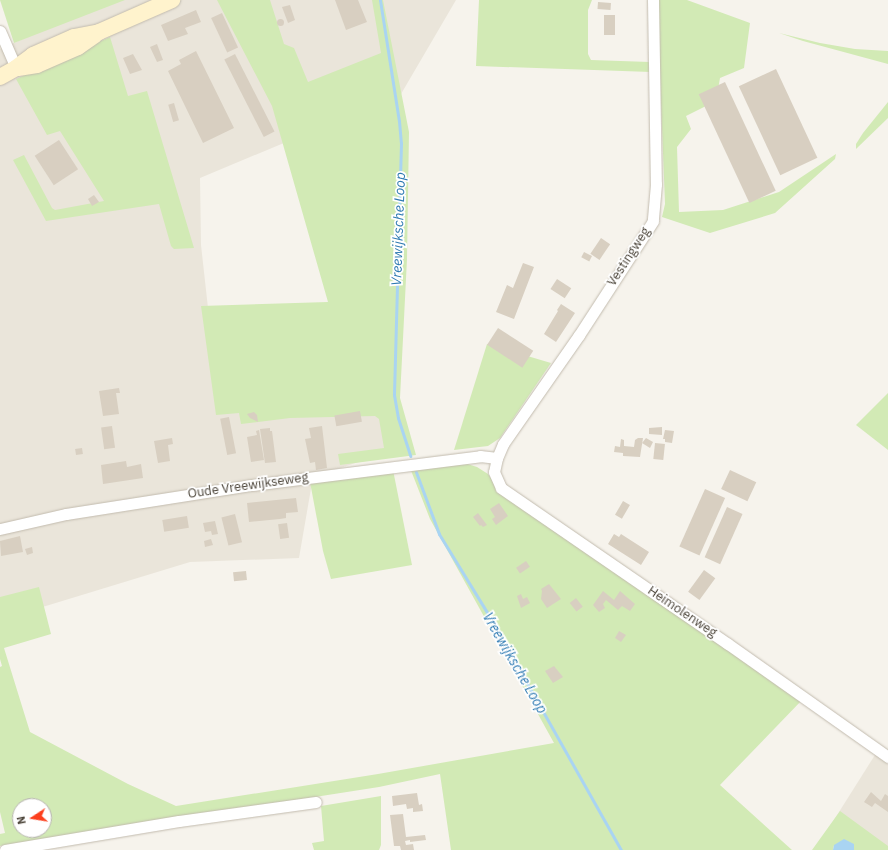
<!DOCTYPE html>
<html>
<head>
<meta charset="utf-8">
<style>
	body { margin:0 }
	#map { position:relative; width:888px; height:850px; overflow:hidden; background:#f6f3ec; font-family:"IBM Plex Sans",sans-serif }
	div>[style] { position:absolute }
	.residential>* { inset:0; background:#eae5da }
	.green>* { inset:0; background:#d2eab5 }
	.water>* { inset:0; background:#a9d4f2 }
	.stream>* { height:3px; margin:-1.5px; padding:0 1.5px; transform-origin:1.5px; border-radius:1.5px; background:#a9d4f2 }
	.building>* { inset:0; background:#d8cfc1; transform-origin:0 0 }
	.round { border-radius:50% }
	.roads { filter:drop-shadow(0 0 1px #c2bbae) drop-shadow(0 0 1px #c2bbae) }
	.minor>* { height:11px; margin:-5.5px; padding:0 5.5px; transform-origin:5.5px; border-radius:5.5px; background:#fff }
	.secondary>* { height:16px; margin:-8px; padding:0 8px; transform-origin:8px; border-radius:8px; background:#fff3cd }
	span { translate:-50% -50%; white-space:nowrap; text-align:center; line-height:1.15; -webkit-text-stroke:3.5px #fff; paint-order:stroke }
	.street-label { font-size:13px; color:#4b4439 }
	.water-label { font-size:14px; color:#2e7ab2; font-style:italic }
	.north { position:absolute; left:12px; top:798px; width:40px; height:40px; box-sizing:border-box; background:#fff; border:1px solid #b7b4b0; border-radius:50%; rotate:258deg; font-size:11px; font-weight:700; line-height:16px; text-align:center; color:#4b4439 }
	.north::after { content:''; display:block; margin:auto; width:14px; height:18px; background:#fc3f1d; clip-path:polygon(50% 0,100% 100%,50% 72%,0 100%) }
</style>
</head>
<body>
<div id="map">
	<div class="residential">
		<div style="clip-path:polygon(112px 0,456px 0,401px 94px,200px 178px,201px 245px,218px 398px,391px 401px,401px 448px,313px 477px,299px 558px,190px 562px,0 620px,0 49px)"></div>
		<div style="clip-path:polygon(880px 747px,888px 751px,888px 850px,852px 850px,827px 831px)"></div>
	</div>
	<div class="green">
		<div style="clip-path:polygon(0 0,125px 0,14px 43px)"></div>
		<div style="clip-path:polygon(217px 0,270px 0,284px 44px,294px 48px,308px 82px,381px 53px,372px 0,383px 0,409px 132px,407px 259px,400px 398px,416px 455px,340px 465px,338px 454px,384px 448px,379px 419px,375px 416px,290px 418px,241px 424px,239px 413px,216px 415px,201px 306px,328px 302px,272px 106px)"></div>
		<div style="clip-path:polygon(479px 0,592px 0,588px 10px,588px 54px,591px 60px,650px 62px,651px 72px,476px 66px)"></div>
		<div style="clip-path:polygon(657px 0,687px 0,750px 23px,744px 68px,720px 78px,716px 101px,686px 116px,691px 129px,677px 147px,679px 212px,723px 210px,779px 192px,836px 154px,835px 159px,775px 213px,710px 233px,662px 217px,665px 204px)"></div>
		<div style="clip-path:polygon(779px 33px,820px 43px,855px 49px,888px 51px,888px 64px,803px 41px)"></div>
		<div style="clip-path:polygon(110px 37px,128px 96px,147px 91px,194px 248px,174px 249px,171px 246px,159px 204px,46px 221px,13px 160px,24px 155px,52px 208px,55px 210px,104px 201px,60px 131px,47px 135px,16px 79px)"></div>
		<div style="clip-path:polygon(888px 102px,888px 118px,856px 149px,856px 144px,863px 133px)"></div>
		<div style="clip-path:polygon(487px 344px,551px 363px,500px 438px,488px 446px,454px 450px)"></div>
		<div style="clip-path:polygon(888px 393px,888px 450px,856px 425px)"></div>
		<div style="clip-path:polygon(evenodd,464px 463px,477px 467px,488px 474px,493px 481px,803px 699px,720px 785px,792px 850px,451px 850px,440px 774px,379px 787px,0 846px,0 834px,5px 833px,0 812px,0 667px,2px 666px,0 659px,0 597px,39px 587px,51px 634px,4px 648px,30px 732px,128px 784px,176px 806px,378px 774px,554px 743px,430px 519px,410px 468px,464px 463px,20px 806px,44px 806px,44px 830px,20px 830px,20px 806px)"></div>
		<div style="clip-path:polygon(393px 470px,412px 565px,331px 579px,323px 551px,310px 482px)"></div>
		<div style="clip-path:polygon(381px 796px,381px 845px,379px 850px,314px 850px,312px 843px,324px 841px,321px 806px)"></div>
		<div style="clip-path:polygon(840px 811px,888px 846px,888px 850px,854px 850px,834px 845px,833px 850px,812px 850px)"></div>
	</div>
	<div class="water">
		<div style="clip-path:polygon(844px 839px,854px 844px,854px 850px,833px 850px,834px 845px)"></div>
	</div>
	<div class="stream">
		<div style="left:380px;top:0;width:122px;rotate:81.1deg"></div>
		<div style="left:399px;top:121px;width:22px;rotate:85deg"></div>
		<div style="left:401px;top:143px;width:252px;rotate:91.6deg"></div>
		<div style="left:394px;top:395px;width:23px;rotate:80deg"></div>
		<div style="left:398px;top:418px;width:40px;rotate:72deg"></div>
		<div style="left:416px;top:472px;width:66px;rotate:69.6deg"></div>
		<div style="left:439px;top:534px;width:94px;rotate:58.5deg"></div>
		<div style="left:488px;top:614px;width:271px;rotate:60.6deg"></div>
	</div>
	<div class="building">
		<div style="clip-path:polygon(335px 0,358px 0,367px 22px,346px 30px)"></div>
		<div style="left:598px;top:2px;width:13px;height:7px;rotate:4deg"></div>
		<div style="clip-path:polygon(290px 5px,295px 20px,288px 23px,282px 7px)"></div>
		<div style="clip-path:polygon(196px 10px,201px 22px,185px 28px,188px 34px,168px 41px,161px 25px)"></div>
		<div style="left:222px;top:13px;width:38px;height:12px;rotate:65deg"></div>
		<div style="left:604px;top:15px;width:11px;height:20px"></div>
		<div class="round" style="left:276.5px;top:18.5px;width:7px;height:7px"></div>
		<div style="clip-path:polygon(157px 44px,163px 60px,157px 62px,150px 47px)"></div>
		<div style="clip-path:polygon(196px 51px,234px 128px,203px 143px,168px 71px,181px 64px,179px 60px)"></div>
		<div style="clip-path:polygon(133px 54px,142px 70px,130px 74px,123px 58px)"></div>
		<div style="left:235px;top:54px;width:87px;height:12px;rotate:63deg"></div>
		<div style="left:776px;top:69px;width:98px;height:41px;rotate:65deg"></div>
		<div style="left:725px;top:82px;width:120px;height:29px;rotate:65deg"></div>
		<div style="left:174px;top:103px;width:18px;height:6px;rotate:74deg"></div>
		<div style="left:59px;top:140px;width:35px;height:29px;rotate:57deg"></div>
		<div style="clip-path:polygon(94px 195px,99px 202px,92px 206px,88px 199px)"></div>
		<div style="left:601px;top:238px;width:11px;height:19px;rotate:34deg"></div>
		<div style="left:584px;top:252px;width:9px;height:6px;rotate:27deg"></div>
		<div style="clip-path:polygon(523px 263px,534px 267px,514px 319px,496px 312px,507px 285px,513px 288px)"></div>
		<div style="left:557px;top:279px;width:17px;height:12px;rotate:33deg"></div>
		<div style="clip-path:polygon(561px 304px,575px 313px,556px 342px,544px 334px,558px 311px,557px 310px)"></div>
		<div style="left:498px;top:328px;width:42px;height:20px;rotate:33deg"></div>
		<div style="clip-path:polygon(119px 388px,120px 393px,116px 393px,119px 414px,103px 416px,99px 391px)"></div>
		<div style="left:360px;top:411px;width:11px;height:26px;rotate:80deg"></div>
		<div style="clip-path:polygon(254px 412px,257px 415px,258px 422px,250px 418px,247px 414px)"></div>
		<div style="left:229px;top:417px;width:37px;height:9px;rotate:79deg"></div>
		<div style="left:112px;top:426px;width:22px;height:11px;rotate:82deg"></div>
		<div style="clip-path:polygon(322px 426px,327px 468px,316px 470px,315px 462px,310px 463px,305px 439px,311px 438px,309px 428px)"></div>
		<div style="clip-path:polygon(662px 427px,662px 435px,649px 434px,649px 428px)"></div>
		<div style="clip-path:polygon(270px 428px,270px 431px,272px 431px,276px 462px,265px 463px,260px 429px)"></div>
		<div style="clip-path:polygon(259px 430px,264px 460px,251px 462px,247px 437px,257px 435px,256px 431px)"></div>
		<div style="clip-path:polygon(665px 430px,674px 431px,672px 443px,665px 442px,665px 439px,663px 439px)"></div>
		<div style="clip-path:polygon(172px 438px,173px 444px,168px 445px,170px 461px,158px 463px,154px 441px)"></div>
		<div style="clip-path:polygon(638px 438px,643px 438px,640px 457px,623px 456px,623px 453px,614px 452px,615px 446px,620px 447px,621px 439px,624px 440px,624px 446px,634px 447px,635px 440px)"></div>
		<div style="clip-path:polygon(646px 438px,653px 442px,650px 448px,642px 443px)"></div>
		<div style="left:655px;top:443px;width:10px;height:16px;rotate:6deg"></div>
		<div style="left:82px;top:448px;width:6px;height:7px;rotate:81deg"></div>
		<div style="clip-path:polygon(126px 461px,127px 467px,141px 464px,143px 478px,103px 484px,101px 465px)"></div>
		<div style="left:730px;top:470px;width:29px;height:21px;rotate:25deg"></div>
		<div style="left:705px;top:489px;width:22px;height:63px;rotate:24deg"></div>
		<div style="clip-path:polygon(296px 498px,298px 512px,286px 513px,286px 518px,280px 519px,249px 522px,247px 503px)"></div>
		<div style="left:623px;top:501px;width:8px;height:16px;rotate:30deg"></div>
		<div style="clip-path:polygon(499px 503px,508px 516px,496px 525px,492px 519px,495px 517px,490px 509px)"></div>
		<div style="left:727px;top:507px;width:17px;height:55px;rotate:24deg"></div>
		<div style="clip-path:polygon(478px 513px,487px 525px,483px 527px,481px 525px,480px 526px,473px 517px)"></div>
		<div style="left:235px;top:514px;width:29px;height:14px;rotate:76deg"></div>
		<div style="left:187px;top:516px;width:12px;height:25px;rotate:81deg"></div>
		<div style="clip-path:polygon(215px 521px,218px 534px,212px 535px,211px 531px,205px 532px,203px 523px)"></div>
		<div style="left:287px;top:523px;width:15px;height:9px;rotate:82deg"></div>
		<div style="clip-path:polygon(614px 534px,619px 537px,621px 534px,649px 552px,641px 565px,608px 544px)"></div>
		<div style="clip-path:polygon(20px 536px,23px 552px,1px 556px,0 541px)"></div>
		<div style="clip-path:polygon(211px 539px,213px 545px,205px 547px,204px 541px)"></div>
		<div style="clip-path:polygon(32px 547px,33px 553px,27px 555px,25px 549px)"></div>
		<div style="left:526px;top:561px;width:7px;height:12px;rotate:56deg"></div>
		<div style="left:704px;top:570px;width:14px;height:27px;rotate:36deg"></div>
		<div style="left:246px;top:571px;width:9px;height:13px;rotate:84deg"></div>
		<div style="clip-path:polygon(549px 584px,561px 599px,547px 608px,541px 599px,542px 591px,541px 589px)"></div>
		<div style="clip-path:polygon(603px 591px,614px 600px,620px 591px,635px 604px,630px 611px,622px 606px,618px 610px,606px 600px,603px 604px,605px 608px,599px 612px,593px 605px)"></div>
		<div style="clip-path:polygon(521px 594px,523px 599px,527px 597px,530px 603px,521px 608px,517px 596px)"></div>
		<div style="left:576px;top:598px;width:11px;height:8px;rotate:52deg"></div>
		<div style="clip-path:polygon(619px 631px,626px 635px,621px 642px,615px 638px)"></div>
		<div style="clip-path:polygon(554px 666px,563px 677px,553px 683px,545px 671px)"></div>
		<div style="clip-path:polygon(871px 792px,881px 801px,885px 794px,888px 796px,888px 812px,875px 803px,872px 807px,864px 802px)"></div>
		<div style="clip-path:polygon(417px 793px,419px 805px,422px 804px,423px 811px,413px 812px,413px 808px,407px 809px,406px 804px,393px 806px,392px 796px)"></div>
		<div style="clip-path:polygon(403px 814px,406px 837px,425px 835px,426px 840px,410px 842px,410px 840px,405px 841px,406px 845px,413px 844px,414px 850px,401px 850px,400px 846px,394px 846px,390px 815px)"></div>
	</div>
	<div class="roads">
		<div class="minor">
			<div style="left:653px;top:0;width:184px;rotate:89.1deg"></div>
			<div style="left:656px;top:184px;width:37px;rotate:95deg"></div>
			<div style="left:653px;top:221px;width:136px;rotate:123deg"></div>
			<div style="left:579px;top:335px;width:133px;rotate:124.9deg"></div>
			<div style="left:503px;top:444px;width:15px;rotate:113deg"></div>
			<div style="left:497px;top:458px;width:14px;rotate:102deg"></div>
			<div style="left:494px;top:472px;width:17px;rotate:66deg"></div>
			<div style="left:501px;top:488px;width:275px;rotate:34.5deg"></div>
			<div style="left:728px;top:644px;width:196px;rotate:35.2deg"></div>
			<div style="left:0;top:31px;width:40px;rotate:66.6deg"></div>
			<div style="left:0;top:529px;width:68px;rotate:-12.8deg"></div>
			<div style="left:66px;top:514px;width:188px;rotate:-8.9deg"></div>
			<div style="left:252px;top:485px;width:230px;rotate:-7.2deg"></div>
			<div style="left:480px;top:456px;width:17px;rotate:7deg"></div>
			<div style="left:5px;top:850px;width:176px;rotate:-9.5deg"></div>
			<div style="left:179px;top:821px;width:138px;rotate:-7.9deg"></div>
		</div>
		<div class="secondary">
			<div style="left:18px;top:68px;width:19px;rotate:-9deg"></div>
			<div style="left:37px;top:65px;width:45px;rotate:-23.7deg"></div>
			<div style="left:78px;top:47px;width:21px;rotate:-35deg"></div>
			<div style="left:0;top:77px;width:18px;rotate:-29deg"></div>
			<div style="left:16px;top:68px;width:21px;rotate:-37deg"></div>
			<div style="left:33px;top:55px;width:45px;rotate:-23.7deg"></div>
			<div style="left:74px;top:37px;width:25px;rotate:-11deg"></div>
			<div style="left:99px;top:32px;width:80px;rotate:-23.7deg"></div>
		</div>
	</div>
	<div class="street-label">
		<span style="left:629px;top:257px;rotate:-57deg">Vestingweg</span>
		<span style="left:248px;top:486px;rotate:-8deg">Oude Vreewijkseweg</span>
		<span style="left:682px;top:612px;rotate:34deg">Heimolenweg</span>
	</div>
	<div class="water-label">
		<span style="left:398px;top:229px;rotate:-88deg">Vreewijksche Loop</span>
		<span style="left:515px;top:663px;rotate:60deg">Vreewijksche Loop</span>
	</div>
	<div class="north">N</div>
</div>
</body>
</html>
